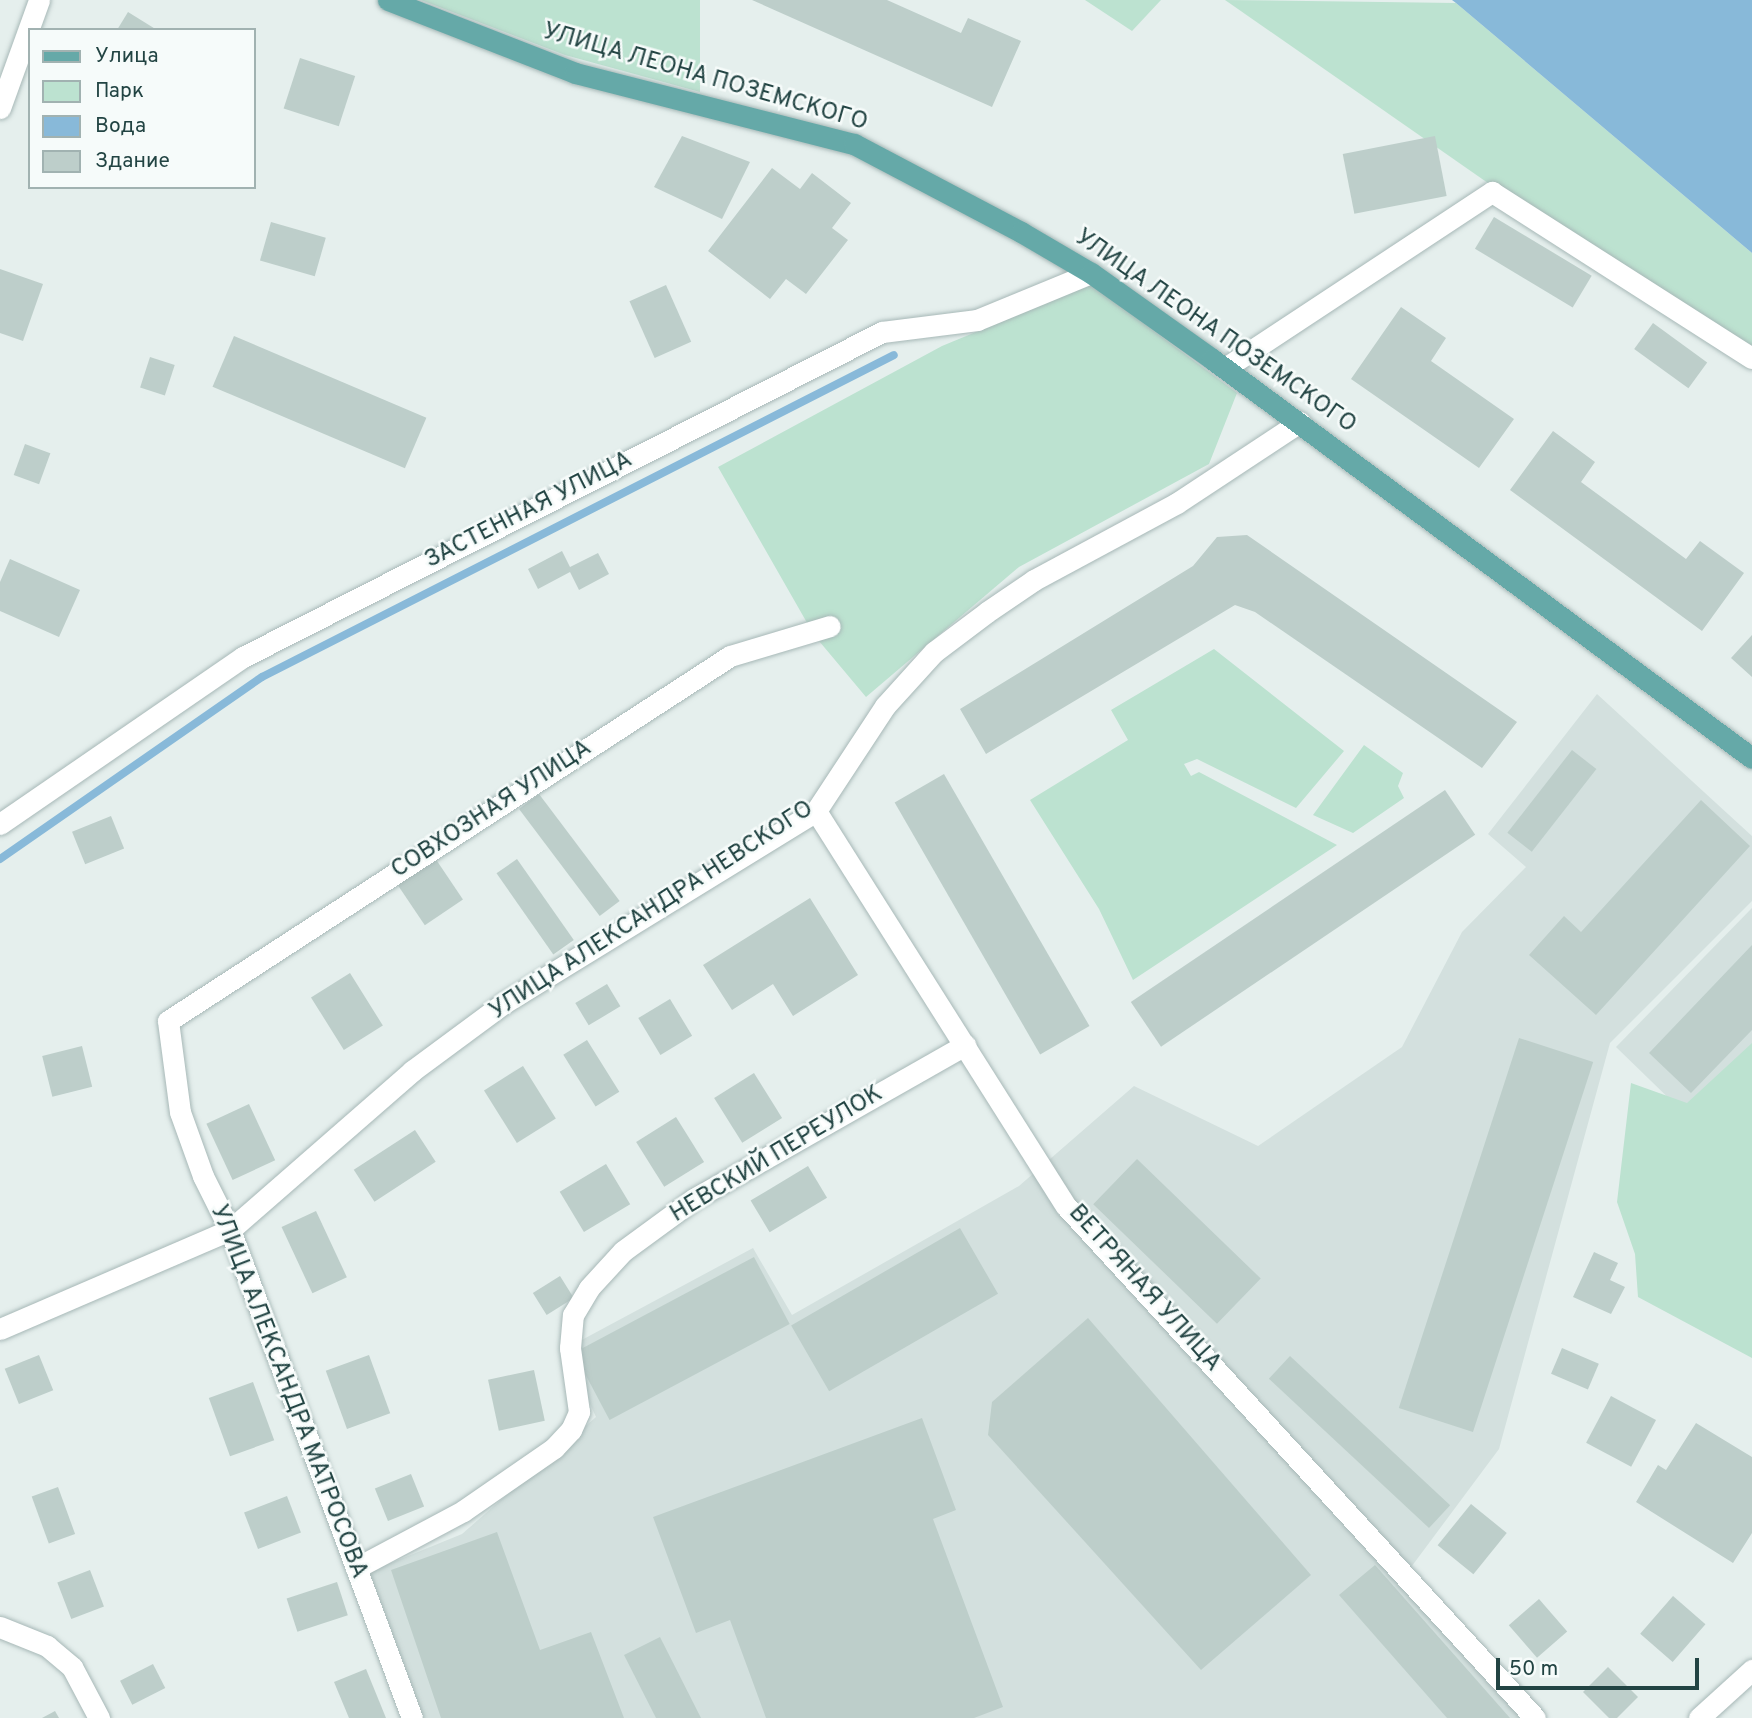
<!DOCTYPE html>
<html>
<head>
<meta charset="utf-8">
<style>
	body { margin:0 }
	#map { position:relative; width:1752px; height:1718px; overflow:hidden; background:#e5efed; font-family:Overpass,sans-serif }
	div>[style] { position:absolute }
	.built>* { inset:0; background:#d3e0de }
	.green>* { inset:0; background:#bce2d0 }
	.water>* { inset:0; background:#88b9d9 }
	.stream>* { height:8px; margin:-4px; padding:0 4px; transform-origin:4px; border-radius:4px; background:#88b9d9 }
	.building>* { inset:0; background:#bdceca; transform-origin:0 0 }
	.roads { filter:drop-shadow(0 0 2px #a7b8b7) drop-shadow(0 0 2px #a7b8b7) }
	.street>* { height:21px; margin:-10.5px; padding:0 10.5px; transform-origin:10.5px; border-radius:10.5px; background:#fff }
	.secondary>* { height:21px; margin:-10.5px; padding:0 10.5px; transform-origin:10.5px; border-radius:10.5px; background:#fff }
	.primary>* { height:21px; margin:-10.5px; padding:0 10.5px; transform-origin:10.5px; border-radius:10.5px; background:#65a9a8 }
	span { translate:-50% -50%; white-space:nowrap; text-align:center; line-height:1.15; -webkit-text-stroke:5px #f6fbfa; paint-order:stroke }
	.street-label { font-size:24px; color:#224443 }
	.legend { position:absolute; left:28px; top:28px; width:228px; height:161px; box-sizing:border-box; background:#f6fbfa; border:2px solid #a1b2b1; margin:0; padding:9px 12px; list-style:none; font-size:21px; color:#224443 }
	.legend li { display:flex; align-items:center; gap:14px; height:35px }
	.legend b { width:35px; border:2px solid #a1b2b1 }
	.scale { position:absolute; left:1496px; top:1658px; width:203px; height:32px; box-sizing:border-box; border:4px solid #224443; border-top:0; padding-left:9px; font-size:21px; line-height:24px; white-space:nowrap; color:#224443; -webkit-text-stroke:5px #f6fbfa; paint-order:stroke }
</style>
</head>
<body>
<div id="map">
	<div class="built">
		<div style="clip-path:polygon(1597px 694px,1752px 836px,1752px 901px,1610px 1043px,1499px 1449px,1400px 1582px,1524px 1718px,417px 1718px,364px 1574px,462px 1534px,596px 1417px,565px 1349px,753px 1248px,792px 1315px,1019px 1186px,1134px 1086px,1258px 1146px,1402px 1047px,1462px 932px,1526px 867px,1488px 834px)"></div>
		<div style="clip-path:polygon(1752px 908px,1752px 1179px,1616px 1047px)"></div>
	</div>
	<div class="green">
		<div style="clip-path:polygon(421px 0,700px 0,700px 92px,565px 55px)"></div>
		<div style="clip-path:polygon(1085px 0,1161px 0,1132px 31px)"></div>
		<div style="clip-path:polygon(1225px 0,1456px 3px,1752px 253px,1752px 367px)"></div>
		<div style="clip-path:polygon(1091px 284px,1237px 393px,1209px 464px,1019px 567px,866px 697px,814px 635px,718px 467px,942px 346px)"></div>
		<div style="clip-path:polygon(1214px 649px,1344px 751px,1296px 808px,1197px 759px,1184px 764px,1191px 776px,1199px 772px,1337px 845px,1133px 980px,1099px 909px,1030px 800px,1128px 740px,1111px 710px)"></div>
		<div style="clip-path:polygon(1364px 745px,1403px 773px,1398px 786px,1404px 798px,1353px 833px,1313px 815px)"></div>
		<div style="clip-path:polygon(1752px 1043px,1752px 1358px,1638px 1297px,1635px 1254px,1617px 1202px,1631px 1083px,1687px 1103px)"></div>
	</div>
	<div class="water">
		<div style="clip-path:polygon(1452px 0,1752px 0,1752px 253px,1456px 3px)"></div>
	</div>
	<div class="stream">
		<div style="left:0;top:859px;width:319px;rotate:-34.8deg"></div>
		<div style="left:262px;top:677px;width:709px;rotate:-27deg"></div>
	</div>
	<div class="building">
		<div style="clip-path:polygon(752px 0,887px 0,961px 33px,968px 18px,1021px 41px,992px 107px)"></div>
		<div style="clip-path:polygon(128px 12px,157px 30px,117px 30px)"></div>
		<div style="left:300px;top:58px;width:58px;height:53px;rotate:18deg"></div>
		<div style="clip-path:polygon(682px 136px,750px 162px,722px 219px,654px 187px)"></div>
		<div style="left:1435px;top:136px;width:61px;height:94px;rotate:79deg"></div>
		<div style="clip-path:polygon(772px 168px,800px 189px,812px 173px,851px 203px,832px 228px,848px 240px,806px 294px,786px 279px,770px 299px,708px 251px)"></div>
		<div style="left:1494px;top:217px;width:114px;height:37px;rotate:31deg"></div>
		<div style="left:271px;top:222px;width:57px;height:40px;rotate:16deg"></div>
		<div style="clip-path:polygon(0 269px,43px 284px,23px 341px,0 333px)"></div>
		<div style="left:666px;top:285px;width:62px;height:40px;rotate:66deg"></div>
		<div style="clip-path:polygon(1401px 307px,1446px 338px,1431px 361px,1514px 419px,1479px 468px,1351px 379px)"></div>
		<div style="left:1653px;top:323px;width:67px;height:32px;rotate:36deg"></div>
		<div style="left:234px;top:336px;width:209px;height:55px;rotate:23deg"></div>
		<div style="left:150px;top:357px;width:26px;height:32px;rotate:18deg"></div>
		<div style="clip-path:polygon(1553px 431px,1595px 462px,1581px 482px,1686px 559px,1700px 541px,1744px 573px,1702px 631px,1510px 490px)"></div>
		<div style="left:25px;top:444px;width:27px;height:33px;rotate:20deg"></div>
		<div style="clip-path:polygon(1247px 535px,1517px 722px,1482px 768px,1255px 612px,1235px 605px,986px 754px,960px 709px,1193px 566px,1217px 537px)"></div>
		<div style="clip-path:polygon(562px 551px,570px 567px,598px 553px,609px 574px,579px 590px,570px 572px,538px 589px,528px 569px)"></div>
		<div style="clip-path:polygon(10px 559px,80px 590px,59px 637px,0 611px,0 582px)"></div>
		<div style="clip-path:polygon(1752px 635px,1752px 677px,1731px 658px)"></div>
		<div style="left:1572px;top:750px;width:31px;height:105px;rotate:38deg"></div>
		<div style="left:944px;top:774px;width:291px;height:57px;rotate:60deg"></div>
		<div style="left:1445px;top:790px;width:54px;height:379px;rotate:56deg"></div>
		<div style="left:539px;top:794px;width:134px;height:25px;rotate:53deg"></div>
		<div style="clip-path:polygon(1701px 800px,1750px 846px,1596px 1015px,1529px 955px,1564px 916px,1581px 932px)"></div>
		<div style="left:111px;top:816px;width:35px;height:42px;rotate:68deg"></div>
		<div style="left:435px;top:858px;width:50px;height:46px;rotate:56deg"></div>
		<div style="left:517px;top:859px;width:99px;height:25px;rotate:55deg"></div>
		<div style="clip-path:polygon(810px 898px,858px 975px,793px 1016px,773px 984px,732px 1010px,703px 965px)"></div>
		<div style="clip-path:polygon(1752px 945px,1752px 1030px,1691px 1093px,1649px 1053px)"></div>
		<div style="left:350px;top:973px;width:62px;height:46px;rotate:58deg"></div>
		<div style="left:607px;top:984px;width:26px;height:37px;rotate:59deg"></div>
		<div style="left:670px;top:999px;width:43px;height:37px;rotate:59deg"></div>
		<div style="left:1519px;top:1038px;width:78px;height:389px;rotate:18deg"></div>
		<div style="left:587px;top:1040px;width:61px;height:28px;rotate:58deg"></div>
		<div style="left:82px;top:1046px;width:42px;height:41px;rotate:76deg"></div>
		<div style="left:523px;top:1066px;width:62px;height:46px;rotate:58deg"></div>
		<div style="left:754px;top:1073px;width:53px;height:47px;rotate:58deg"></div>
		<div style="left:249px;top:1104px;width:62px;height:47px;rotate:65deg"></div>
		<div style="left:676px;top:1117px;width:53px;height:47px;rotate:58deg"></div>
		<div style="left:415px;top:1130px;width:38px;height:73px;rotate:57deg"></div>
		<div style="left:1137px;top:1159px;width:172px;height:63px;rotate:44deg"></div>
		<div style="left:606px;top:1164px;width:47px;height:54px;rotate:59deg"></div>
		<div style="left:808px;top:1166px;width:37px;height:67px;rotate:59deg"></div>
		<div style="left:316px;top:1211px;width:73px;height:38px;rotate:65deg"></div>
		<div style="left:960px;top:1228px;width:76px;height:195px;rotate:60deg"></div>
		<div style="clip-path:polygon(1594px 1252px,1618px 1263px,1610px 1280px,1625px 1287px,1611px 1314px,1573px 1297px)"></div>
		<div style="left:754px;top:1257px;width:76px;height:204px;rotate:62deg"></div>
		<div style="left:560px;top:1276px;width:26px;height:32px;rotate:58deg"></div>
		<div style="clip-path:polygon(1088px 1318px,1311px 1575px,1201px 1670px,988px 1435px,992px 1402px)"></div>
		<div style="left:1562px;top:1348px;width:40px;height:28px;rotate:23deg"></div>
		<div style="left:39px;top:1355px;width:38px;height:37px;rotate:68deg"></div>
		<div style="left:369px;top:1355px;width:62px;height:46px;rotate:70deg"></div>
		<div style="left:1290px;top:1356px;width:219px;height:31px;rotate:43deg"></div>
		<div style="left:534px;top:1370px;width:52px;height:47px;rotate:78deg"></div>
		<div style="left:253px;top:1382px;width:62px;height:47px;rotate:70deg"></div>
		<div style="left:1611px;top:1396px;width:51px;height:53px;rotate:28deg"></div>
		<div style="clip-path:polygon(922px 1418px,956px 1510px,933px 1519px,1003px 1707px,974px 1718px,766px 1718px,730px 1620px,696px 1633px,653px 1517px)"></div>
		<div style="clip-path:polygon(1696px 1423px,1752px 1457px,1752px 1533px,1733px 1563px,1636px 1502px,1658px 1465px,1666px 1470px)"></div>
		<div style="left:411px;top:1474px;width:35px;height:39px;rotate:68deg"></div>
		<div style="left:58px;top:1487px;width:50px;height:28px;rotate:70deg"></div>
		<div style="left:287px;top:1496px;width:39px;height:46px;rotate:69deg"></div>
		<div style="left:1471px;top:1504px;width:46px;height:53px;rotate:39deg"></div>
		<div style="clip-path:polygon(497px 1532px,540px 1650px,591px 1632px,624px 1718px,441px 1718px,391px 1570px)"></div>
		<div style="clip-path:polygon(1375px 1565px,1510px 1718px,1447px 1718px,1339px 1595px)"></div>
		<div style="left:90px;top:1570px;width:39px;height:35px;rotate:69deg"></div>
		<div style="left:337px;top:1582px;width:35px;height:53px;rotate:72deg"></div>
		<div style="left:1673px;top:1596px;width:43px;height:50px;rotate:41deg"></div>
		<div style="left:1539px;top:1599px;width:43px;height:40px;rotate:49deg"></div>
		<div style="clip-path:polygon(660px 1637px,701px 1718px,656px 1718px,624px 1655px)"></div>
		<div style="left:153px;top:1664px;width:27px;height:37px;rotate:63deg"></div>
		<div style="clip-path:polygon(1608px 1667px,1638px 1697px,1617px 1718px,1609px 1718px,1583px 1692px)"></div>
		<div style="clip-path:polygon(366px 1669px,386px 1718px,349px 1718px,334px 1682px)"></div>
		<div style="clip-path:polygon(55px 1711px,59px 1718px,42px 1718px)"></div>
	</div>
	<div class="roads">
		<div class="street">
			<div style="left:0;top:108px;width:115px;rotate:-70.1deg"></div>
			<div style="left:1225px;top:368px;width:320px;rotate:-33.4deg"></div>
			<div style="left:1492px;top:192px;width:308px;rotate:32.6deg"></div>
			<div style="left:816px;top:811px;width:467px;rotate:57.7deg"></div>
			<div style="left:1066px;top:1206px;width:694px;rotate:47.51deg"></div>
			<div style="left:0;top:824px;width:295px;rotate:-34.5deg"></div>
			<div style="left:243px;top:657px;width:717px;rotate:-26.96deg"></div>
			<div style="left:882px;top:332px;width:96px;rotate:-7.2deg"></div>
			<div style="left:977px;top:320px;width:123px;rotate:-22.4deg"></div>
			<div style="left:0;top:1329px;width:250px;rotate:-23.3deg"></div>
			<div style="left:230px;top:1230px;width:242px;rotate:-41.1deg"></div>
			<div style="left:412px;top:1071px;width:114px;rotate:-36.5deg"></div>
			<div style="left:504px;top:1003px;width:366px;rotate:-31.6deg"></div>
			<div style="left:816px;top:811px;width:126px;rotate:-56.7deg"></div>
			<div style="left:885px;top:706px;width:73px;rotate:-47.8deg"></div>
			<div style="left:934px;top:652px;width:66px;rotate:-37deg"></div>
			<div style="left:987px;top:612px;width:57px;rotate:-34.2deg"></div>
			<div style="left:1034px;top:580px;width:162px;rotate:-28.3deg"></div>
			<div style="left:1177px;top:503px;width:147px;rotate:-33.4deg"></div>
			<div style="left:356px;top:1568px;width:121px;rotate:-28deg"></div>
			<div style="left:463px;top:1511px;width:111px;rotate:-34.7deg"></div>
			<div style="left:554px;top:1448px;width:25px;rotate:-47deg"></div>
			<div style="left:571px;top:1430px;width:20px;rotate:-66deg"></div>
			<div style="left:579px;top:1412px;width:65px;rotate:-98deg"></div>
			<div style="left:570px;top:1348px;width:33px;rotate:-85deg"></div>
			<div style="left:573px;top:1315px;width:31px;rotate:-59deg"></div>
			<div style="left:589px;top:1288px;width:50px;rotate:-47.4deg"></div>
			<div style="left:623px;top:1251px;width:88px;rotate:-36.2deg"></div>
			<div style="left:694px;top:1199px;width:312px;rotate:-29.6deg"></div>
			<div style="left:0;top:1627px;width:51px;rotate:22deg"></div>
			<div style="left:47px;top:1646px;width:33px;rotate:40deg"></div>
			<div style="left:72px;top:1667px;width:58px;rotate:62.1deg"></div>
			<div style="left:412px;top:1718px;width:521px;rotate:-110.45deg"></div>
			<div style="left:230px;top:1230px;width:60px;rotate:-116.6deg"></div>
			<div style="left:203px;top:1176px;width:68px;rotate:-109.8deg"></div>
			<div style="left:180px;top:1112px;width:92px;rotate:-97.5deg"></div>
			<div style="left:168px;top:1021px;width:670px;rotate:-33deg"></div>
			<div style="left:730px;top:656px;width:104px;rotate:-16.7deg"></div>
		</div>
		<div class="secondary">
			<div style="left:1699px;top:1718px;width:72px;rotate:-42.2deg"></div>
		</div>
		<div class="primary">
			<div style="left:388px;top:0;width:201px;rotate:21.3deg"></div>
			<div style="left:575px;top:73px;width:288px;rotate:14.3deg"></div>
			<div style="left:854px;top:144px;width:189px;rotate:27.8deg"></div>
			<div style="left:1021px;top:232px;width:81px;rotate:30.4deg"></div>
			<div style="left:1091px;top:273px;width:148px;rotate:35.4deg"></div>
			<div style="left:1212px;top:359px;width:671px;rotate:36.46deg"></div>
		</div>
	</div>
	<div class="street-label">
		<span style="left:705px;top:78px;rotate:16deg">УЛИЦА ЛЕОНА ПОЗЕМСКОГО</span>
		<span style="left:1215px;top:332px;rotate:35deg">УЛИЦА ЛЕОНА ПОЗЕМСКОГО</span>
		<span style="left:529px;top:511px;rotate:-27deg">ЗАСТЕННАЯ УЛИЦА</span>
		<span style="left:492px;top:810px;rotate:-33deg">СОВХОЗНАЯ УЛИЦА</span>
		<span style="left:652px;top:911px;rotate:-33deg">УЛИЦА АЛЕКСАНДРА НЕВСКОГО</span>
		<span style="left:777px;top:1155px;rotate:-31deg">НЕВСКИЙ ПЕРЕУЛОК</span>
		<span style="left:1144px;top:1289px;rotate:48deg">ВЕТРЯНАЯ УЛИЦА</span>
		<span style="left:288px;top:1392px;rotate:69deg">УЛИЦА АЛЕКСАНДРА МАТРОСОВА</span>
	</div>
	<ul class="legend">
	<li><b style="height:9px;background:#65a9a8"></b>Улица</li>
	<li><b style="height:19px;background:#bce2d0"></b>Парк</li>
	<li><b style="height:19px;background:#88b9d9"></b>Вода</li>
	<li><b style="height:19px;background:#bdceca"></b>Здание</li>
	</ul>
	<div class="scale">50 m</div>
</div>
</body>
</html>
